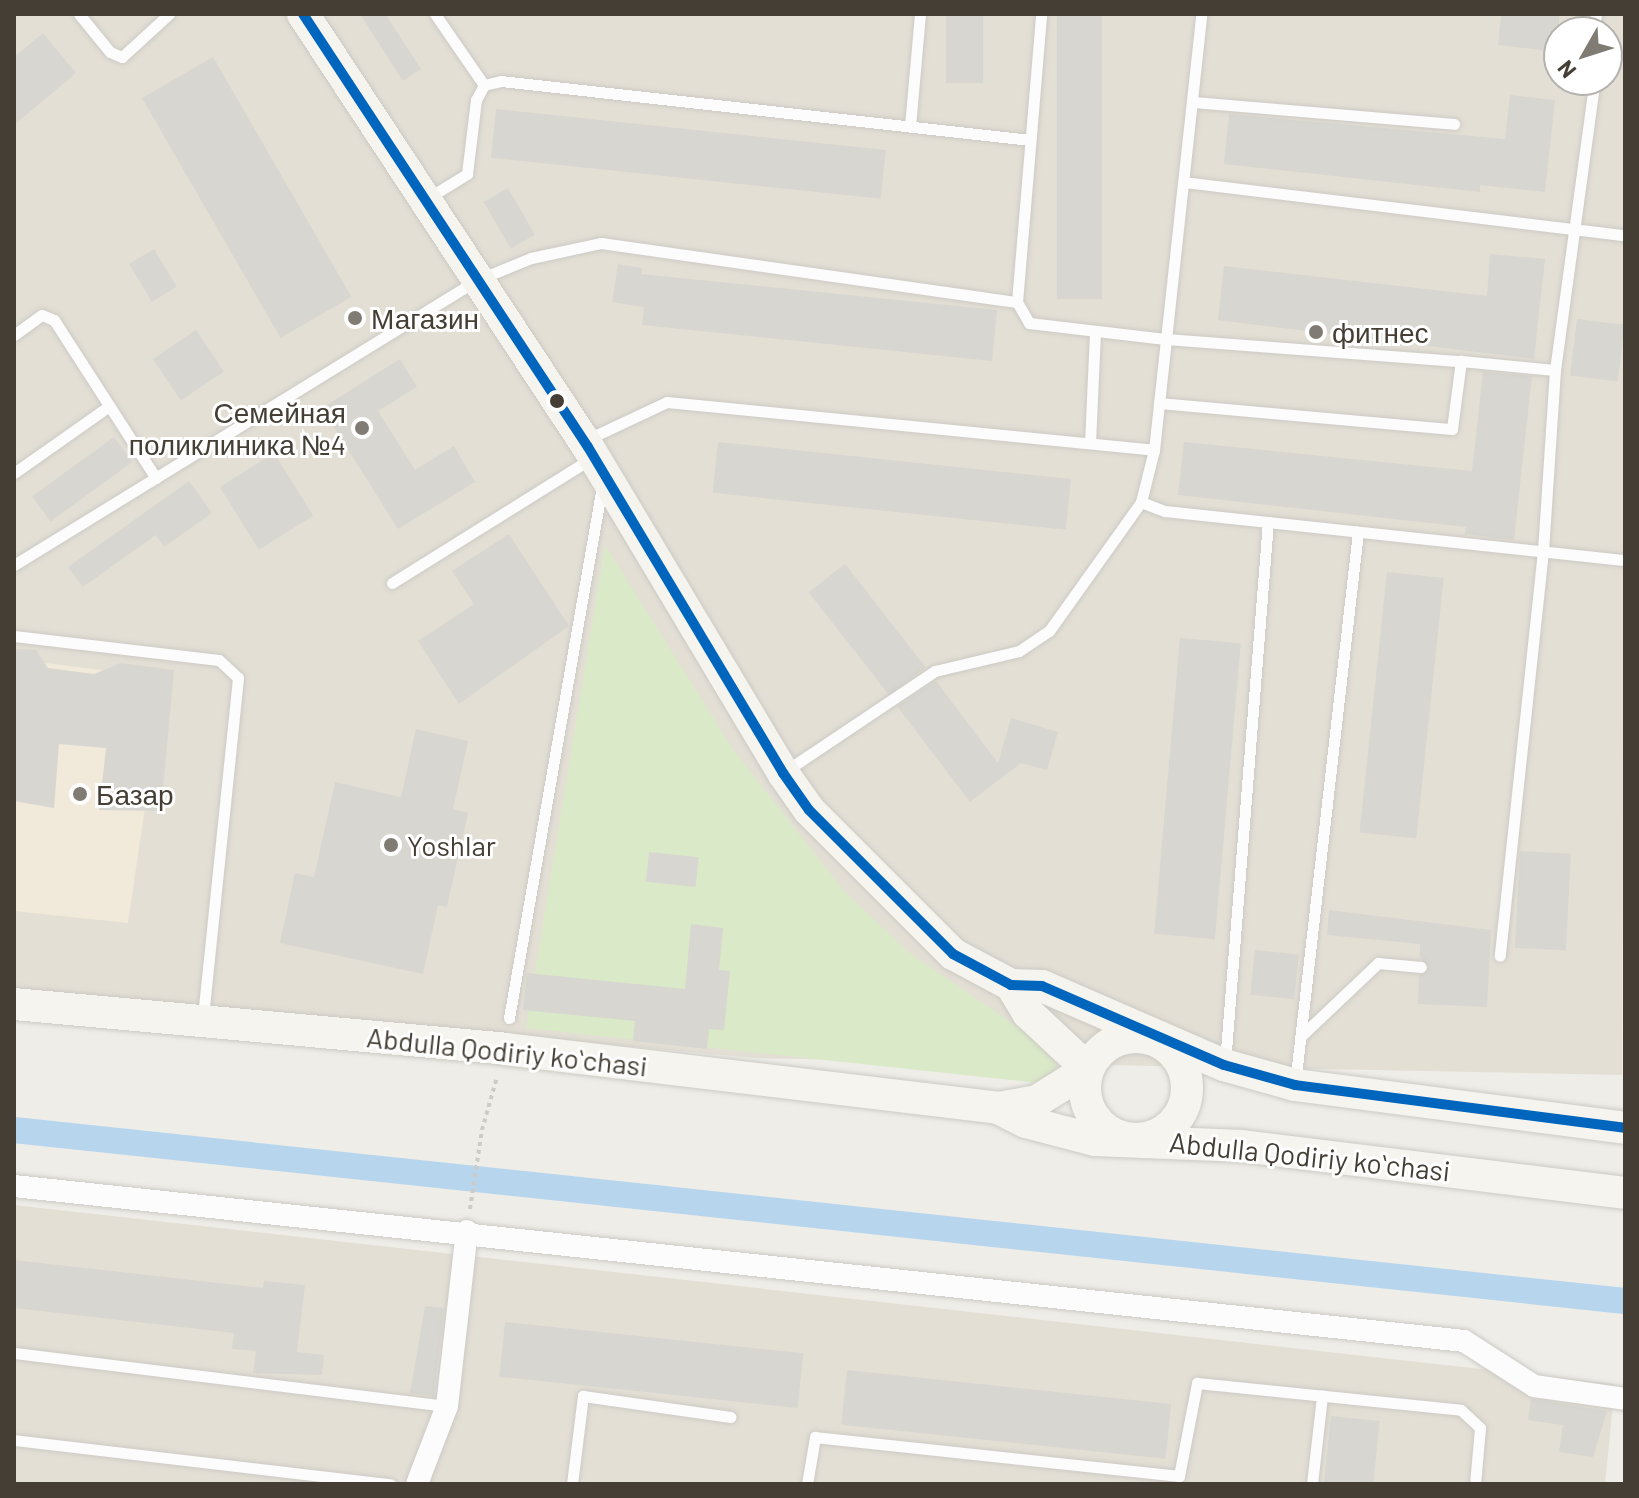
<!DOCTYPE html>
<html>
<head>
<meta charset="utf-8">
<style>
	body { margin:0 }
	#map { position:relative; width:1639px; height:1498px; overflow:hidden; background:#eeede8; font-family:Barlow,sans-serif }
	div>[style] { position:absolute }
	.residential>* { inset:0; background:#e3dfd5 }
	.commercial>* { inset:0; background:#f1e9da }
	.green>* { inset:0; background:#dae9c8 }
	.canal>* { height:26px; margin:-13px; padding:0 13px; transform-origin:13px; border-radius:13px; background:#b7d5ed }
	.building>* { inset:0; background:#d8d6d0; transform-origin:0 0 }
	.path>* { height:4px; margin-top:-2px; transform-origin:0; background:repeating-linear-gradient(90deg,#cdcbc6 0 4px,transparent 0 8px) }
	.roads { filter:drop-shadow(0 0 2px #cccac5) drop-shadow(0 0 2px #cccac5) }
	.lane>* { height:11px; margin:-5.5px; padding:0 5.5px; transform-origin:5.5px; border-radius:5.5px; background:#fcfcfc }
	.street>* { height:22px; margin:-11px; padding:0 11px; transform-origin:11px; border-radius:11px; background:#fcfcfc }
	.secondary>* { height:32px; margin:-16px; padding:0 16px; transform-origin:16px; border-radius:16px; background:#f6f4ee }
	.secondary>.ring { margin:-16px; padding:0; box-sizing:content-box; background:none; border:32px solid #f6f4ee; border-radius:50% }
	.bus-1>* { height:10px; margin:-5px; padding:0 5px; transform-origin:5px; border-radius:5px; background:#0065bd }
	.dots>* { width:22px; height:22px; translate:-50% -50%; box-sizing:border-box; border:4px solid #fff; border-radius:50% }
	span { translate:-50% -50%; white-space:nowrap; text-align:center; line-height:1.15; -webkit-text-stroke:6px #fff; paint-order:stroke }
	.poi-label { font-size:28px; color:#443e34 }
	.left { translate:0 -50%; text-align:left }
	.right { translate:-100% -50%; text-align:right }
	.street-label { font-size:28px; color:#443e34 }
	.frame { position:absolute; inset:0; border:16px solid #443e34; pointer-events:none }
	.north { position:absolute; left:1543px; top:16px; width:80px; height:80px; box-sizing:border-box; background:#fff; border:2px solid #b4b2ae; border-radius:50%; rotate:231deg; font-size:22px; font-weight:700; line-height:32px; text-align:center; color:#443e34 }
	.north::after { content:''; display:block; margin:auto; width:28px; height:36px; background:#807b73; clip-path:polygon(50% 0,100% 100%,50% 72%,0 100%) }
</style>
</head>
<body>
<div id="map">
	<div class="residential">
		<div style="clip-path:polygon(evenodd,14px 14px,1625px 14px,1622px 1075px,754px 1058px,14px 989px,14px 14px,1559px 32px,1607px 32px,1607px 80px,1559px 80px,1559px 32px)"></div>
		<div style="clip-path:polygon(14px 1205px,1615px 1384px,1605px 1484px,14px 1484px)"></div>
	</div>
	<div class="commercial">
		<div style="clip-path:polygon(14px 659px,164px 678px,128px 923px,14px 911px)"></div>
	</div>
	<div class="green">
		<div style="clip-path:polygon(605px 545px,734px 751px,844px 891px,908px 952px,1050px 1049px,1060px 1071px,1040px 1083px,526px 1028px)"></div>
	</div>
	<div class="canal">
		<div style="left:14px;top:1130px;width:1620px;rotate:6.06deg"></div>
	</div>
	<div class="building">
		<div style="clip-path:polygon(360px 14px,385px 14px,421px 69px,403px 81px)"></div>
		<div style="left:946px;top:14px;width:37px;height:69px"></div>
		<div style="left:1057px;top:14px;width:45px;height:285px"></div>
		<div style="clip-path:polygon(1501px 14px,1559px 14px,1559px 52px,1498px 45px)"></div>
		<div style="clip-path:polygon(43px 33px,76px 73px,14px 125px,14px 57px)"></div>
		<div style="left:213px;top:57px;width:277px;height:82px;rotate:60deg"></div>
		<div style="clip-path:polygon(1510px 95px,1555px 100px,1545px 192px,1480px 185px,1480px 192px,1224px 164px,1229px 114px,1505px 139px)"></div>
		<div style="left:496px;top:109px;width:392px;height:49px;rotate:6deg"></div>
		<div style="left:508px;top:188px;width:54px;height:28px;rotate:60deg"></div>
		<div style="left:154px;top:249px;width:44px;height:29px;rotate:59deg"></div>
		<div style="clip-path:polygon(1490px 254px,1545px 259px,1534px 359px,1218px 320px,1224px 266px,1487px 296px)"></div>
		<div style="clip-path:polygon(618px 264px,642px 268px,641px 274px,997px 310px,992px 361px,642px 325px,644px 307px,612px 302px)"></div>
		<div style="left:1577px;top:319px;width:48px;height:57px;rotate:7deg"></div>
		<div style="left:196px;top:330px;width:50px;height:52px;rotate:56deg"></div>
		<div style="clip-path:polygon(400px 359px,417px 387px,378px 411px,415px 470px,454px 446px,475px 482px,398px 529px,322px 408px)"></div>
		<div style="clip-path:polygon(1483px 372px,1532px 376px,1514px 540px,1465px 534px,1466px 527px,1178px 495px,1184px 442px,1472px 471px)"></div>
		<div style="left:114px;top:437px;width:31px;height:101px;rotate:54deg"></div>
		<div style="left:718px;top:442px;width:355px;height:51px;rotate:6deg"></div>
		<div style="left:274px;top:453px;width:74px;height:64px;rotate:58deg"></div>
		<div style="clip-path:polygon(189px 481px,212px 513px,164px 547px,156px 535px,83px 587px,68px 567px)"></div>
		<div style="clip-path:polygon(509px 534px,569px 626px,459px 704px,418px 641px,474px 604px,452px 571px)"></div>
		<div style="left:845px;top:564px;width:131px;height:46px;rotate:52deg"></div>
		<div style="left:1387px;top:572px;width:57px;height:262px;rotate:6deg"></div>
		<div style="left:1180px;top:638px;width:61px;height:297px;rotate:5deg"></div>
		<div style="clip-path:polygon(14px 649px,36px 650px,48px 668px,94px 674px,121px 663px,174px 670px,161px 811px,99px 810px,106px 748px,59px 744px,54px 808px,14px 801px)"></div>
		<div style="clip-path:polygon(936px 681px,998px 763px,1011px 718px,1058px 732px,1047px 770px,1021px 763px,970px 802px,897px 706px)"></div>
		<div style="clip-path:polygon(416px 729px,468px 741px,453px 809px,468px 813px,447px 907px,438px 905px,423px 974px,280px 943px,295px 873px,314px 877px,335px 782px,401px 797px)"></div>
		<div style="left:1520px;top:851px;width:51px;height:97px;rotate:3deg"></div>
		<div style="left:649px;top:852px;width:50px;height:30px;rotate:6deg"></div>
		<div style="clip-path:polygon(1329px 910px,1491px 930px,1487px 1007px,1418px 1004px,1419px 975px,1429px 967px,1420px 958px,1420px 944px,1327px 935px)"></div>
		<div style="clip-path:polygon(691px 924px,723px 928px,719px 970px,730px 971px,724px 1030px,709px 1029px,707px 1049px,633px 1041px,635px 1021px,523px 1010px,527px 973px,685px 989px)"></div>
		<div style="left:1255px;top:950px;width:44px;height:45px;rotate:6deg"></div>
		<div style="clip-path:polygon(14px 1260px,263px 1288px,264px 1281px,305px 1285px,297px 1352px,324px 1355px,322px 1375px,253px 1373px,256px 1351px,232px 1349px,234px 1333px,14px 1308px)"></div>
		<div style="clip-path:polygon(425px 1306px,444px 1308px,434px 1396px,410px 1393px)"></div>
		<div style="left:505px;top:1322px;width:300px;height:55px;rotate:6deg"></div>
		<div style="left:847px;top:1370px;width:326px;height:55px;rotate:6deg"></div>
		<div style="clip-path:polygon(1531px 1399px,1607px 1411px,1593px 1457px,1559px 1452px,1563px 1425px,1528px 1420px)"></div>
		<div style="left:1331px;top:1416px;width:49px;height:68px;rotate:6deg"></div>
	</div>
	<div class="path">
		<div style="left:470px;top:1209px;width:80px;rotate:-81.4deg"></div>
		<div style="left:482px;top:1130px;width:55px;rotate:-74.2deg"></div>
	</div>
	<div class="roads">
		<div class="lane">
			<div style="left:79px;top:14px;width:49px;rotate:50.8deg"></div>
			<div style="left:110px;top:52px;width:13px;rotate:23deg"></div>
			<div style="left:122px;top:57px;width:64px;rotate:-42.5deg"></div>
			<div style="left:435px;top:14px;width:86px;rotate:55.4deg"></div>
			<div style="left:1595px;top:23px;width:9px;rotate:-84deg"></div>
			<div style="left:1193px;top:102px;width:262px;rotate:4.8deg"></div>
			<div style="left:910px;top:126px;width:112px;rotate:-84.9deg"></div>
			<div style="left:1184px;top:182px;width:444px;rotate:6.9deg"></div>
			<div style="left:428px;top:198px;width:46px;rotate:-31.6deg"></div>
			<div style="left:467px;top:174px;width:75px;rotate:-83.1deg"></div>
			<div style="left:476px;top:100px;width:17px;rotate:-62deg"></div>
			<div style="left:484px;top:85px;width:17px;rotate:-13deg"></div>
			<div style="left:501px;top:81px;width:532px;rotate:6.36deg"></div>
			<div style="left:1017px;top:302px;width:289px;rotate:-85.2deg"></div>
			<div style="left:14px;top:335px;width:34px;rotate:-36deg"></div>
			<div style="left:42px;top:315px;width:13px;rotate:23deg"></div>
			<div style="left:54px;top:320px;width:188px;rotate:57.2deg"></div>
			<div style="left:1555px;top:370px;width:282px;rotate:-82.2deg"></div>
			<div style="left:1159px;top:403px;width:294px;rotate:5.1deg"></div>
			<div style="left:1452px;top:429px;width:69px;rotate:-82.5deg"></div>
			<div style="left:1461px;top:361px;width:94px;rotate:5.5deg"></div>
			<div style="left:1555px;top:370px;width:181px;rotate:93.8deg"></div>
			<div style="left:1543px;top:551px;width:407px;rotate:96.1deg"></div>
			<div style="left:588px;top:439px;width:87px;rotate:-25.1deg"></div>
			<div style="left:667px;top:402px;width:489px;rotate:5.6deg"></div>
			<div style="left:1090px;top:443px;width:112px;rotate:-87.4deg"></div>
			<div style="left:14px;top:473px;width:116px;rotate:-35.2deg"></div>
			<div style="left:1141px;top:502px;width:26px;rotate:21deg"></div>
			<div style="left:1165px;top:511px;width:463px;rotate:6.1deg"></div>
			<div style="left:14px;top:565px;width:544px;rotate:-31.61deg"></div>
			<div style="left:477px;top:280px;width:58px;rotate:-22.2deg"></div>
			<div style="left:531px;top:258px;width:72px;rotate:-12.1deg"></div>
			<div style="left:601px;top:243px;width:420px;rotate:8.1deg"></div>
			<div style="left:1017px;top:302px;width:24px;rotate:60deg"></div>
			<div style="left:1029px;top:323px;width:137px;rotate:6.7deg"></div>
			<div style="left:1165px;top:339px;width:297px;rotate:4.3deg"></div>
			<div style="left:392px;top:583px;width:236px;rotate:-32deg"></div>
			<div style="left:14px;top:636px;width:206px;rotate:6.7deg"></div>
			<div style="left:219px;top:660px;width:26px;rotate:43deg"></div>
			<div style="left:238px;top:678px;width:343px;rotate:95.9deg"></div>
			<div style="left:784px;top:772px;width:182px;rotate:-33.8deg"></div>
			<div style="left:935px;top:671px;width:86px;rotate:-13.4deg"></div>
			<div style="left:1019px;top:651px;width:36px;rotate:-34deg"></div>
			<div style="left:1049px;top:631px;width:158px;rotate:-54.5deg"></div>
			<div style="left:1141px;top:502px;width:54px;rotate:-76deg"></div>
			<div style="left:1154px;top:450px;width:439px;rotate:-83.8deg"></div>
			<div style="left:509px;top:1018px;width:540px;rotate:-80.08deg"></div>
			<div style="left:1300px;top:1037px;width:108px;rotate:-43.5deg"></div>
			<div style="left:1378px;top:963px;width:43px;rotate:5.3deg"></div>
			<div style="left:1225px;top:1063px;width:543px;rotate:-85.46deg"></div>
			<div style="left:1295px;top:1084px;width:556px;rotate:-83.49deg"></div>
			<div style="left:14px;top:1353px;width:436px;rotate:7deg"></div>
			<div style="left:14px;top:1440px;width:379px;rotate:6.7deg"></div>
			<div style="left:572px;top:1484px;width:89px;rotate:-82.9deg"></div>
			<div style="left:583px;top:1396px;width:149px;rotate:8.1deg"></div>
			<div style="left:807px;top:1484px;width:48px;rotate:-80.3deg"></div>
			<div style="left:815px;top:1437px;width:366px;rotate:6.1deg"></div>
			<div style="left:1179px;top:1476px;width:95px;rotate:-79deg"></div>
			<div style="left:1197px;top:1383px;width:265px;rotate:5.8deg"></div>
			<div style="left:1461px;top:1410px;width:26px;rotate:43deg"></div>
			<div style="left:1480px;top:1428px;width:56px;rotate:95.1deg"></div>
			<div style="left:1312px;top:1484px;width:89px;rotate:-83.5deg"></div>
		</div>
		<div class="street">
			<div style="left:14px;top:1186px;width:1458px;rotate:6.1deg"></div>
			<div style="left:1464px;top:1341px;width:83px;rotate:32.7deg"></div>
			<div style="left:1534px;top:1386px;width:92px;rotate:8.1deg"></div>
			<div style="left:417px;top:1484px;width:84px;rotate:-69deg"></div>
			<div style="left:447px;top:1406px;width:176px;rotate:-83.5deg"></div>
		</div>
		<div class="secondary">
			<div style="left:303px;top:14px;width:518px;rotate:56.65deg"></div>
			<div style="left:588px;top:447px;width:380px;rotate:59.1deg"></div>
			<div style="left:783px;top:773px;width:45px;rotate:54.9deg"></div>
			<div style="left:809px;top:810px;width:204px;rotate:45deg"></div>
			<div style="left:953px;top:954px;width:66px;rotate:28.1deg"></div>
			<div style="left:1011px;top:985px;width:31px;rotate:2deg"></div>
			<div style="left:1042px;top:986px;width:198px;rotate:23.5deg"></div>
			<div style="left:1224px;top:1065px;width:74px;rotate:15.7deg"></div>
			<div style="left:1295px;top:1085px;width:333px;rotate:7.4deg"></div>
			<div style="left:14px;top:1004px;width:493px;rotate:5.2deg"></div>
			<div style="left:505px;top:1049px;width:497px;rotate:6.8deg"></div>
			<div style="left:998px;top:1108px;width:40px;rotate:-10deg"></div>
			<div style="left:1037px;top:1101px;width:60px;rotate:-32.1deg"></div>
			<div style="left:1088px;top:1069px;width:82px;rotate:-137deg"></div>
			<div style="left:1028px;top:1013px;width:33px;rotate:-121deg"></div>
			<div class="ring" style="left:1085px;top:1037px;width:70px;height:70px"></div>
			<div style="left:998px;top:1108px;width:31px;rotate:27deg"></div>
			<div style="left:1026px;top:1122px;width:71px;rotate:14.6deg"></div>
			<div style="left:1095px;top:1140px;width:147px;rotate:2.3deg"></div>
			<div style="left:1242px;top:1146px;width:386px;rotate:7deg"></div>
		</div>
	</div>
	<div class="bus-1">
		<div style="left:303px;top:14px;width:518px;rotate:56.65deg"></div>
		<div style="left:588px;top:447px;width:380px;rotate:59.1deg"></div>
		<div style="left:783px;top:773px;width:45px;rotate:54.9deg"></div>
		<div style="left:809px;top:810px;width:204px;rotate:45deg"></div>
		<div style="left:953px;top:954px;width:66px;rotate:28.1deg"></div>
		<div style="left:1011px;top:985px;width:31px;rotate:2deg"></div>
		<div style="left:1042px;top:986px;width:198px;rotate:23.5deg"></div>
		<div style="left:1224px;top:1065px;width:74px;rotate:15.7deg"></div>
		<div style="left:1295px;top:1085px;width:333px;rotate:7.4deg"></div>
	</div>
	<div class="dots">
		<div style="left:355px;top:318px;background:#807b73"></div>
		<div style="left:1316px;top:332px;background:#807b73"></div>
		<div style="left:557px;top:401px;background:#443e34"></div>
		<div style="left:362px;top:428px;background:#807b73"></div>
		<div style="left:80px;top:794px;background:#807b73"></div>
		<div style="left:391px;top:845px;background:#807b73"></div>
	</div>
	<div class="poi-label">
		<span class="left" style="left:371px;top:318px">Магазин</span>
		<span class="left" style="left:1332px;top:332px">фитнес</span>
		<span class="right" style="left:346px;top:428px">Семейная<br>поликлиника №4</span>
		<span class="left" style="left:96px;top:794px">Базар</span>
		<span class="left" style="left:407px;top:845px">Yoshlar</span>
	</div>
	<div class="street-label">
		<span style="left:507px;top:1051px;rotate:6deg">Abdulla Qodiriy koʻchasi</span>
		<span style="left:1310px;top:1156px;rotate:6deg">Abdulla Qodiriy koʻchasi</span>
	</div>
	<div class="frame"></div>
	<div class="north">N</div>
</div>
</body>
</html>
